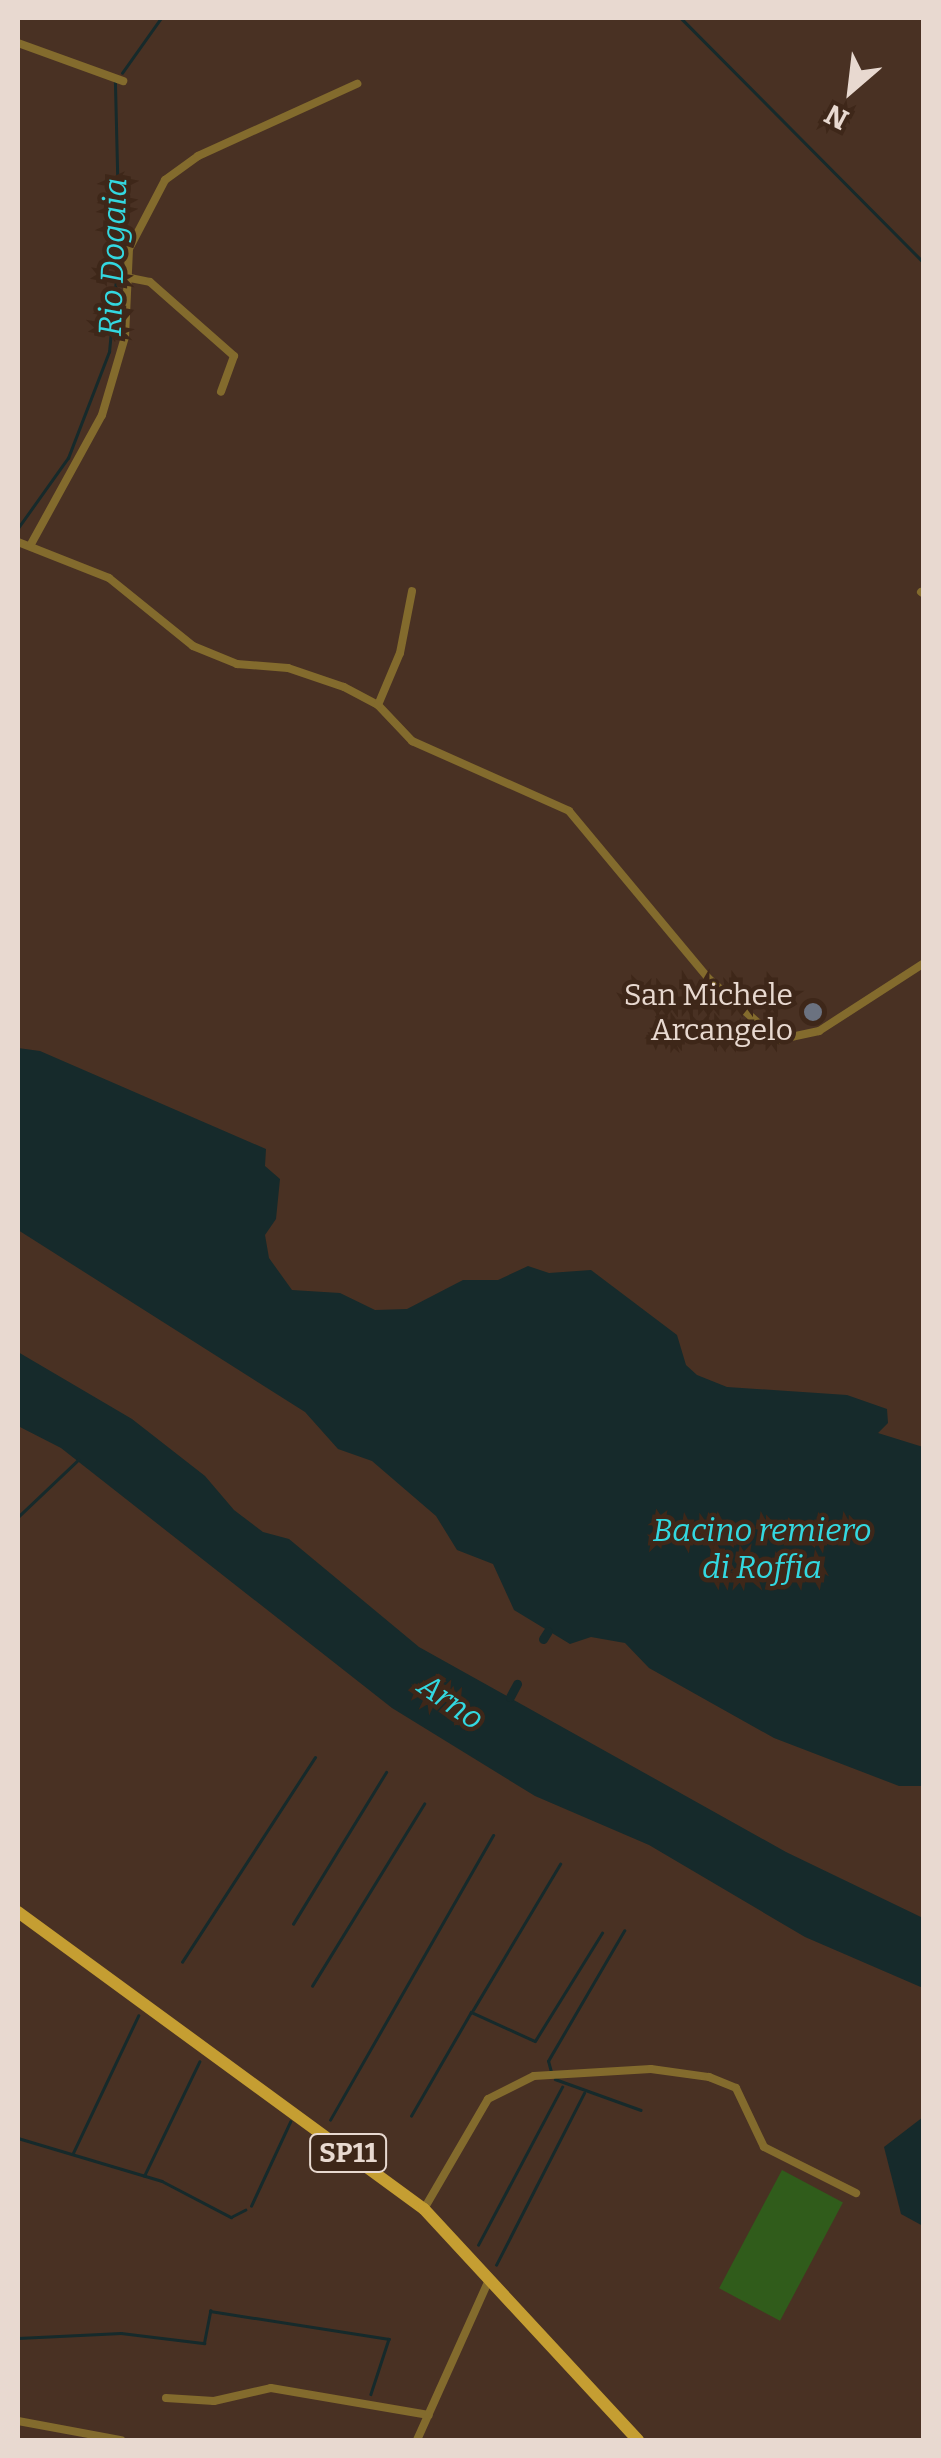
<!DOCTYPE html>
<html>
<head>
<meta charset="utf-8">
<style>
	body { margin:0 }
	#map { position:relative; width:941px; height:2458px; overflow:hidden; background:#493123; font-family:Bitter,serif }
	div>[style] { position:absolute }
	.green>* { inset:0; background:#305c1b; transform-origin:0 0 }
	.water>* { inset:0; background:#162a2b }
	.stream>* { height:2.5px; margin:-1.25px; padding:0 1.25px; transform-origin:1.25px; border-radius:1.25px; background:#162a2b }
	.canal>* { height:9px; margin:-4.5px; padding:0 4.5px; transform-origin:4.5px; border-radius:4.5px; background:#162a2b }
	.street>* { height:8px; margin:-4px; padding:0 4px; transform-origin:4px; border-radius:4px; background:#836b2d }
	.primary>* { height:12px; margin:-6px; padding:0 6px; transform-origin:6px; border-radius:6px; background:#c59e32 }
	.dots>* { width:28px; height:28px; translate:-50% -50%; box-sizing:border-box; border:5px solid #3e2719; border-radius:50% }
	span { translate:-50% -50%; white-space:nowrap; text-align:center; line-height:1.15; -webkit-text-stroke:9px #3e2719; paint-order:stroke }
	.shield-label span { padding:2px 8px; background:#3e2719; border:2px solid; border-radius:8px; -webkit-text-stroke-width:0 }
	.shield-label { font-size:28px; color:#e8d9d0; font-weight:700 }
	.poi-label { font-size:30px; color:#e8d9d0 }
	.right { translate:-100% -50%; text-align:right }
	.water-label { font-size:32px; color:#33d8e0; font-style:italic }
	.frame { position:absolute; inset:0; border:20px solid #e8d9d0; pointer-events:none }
	.north { position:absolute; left:801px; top:40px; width:100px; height:100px; -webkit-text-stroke:8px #3e2719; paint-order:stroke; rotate:208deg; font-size:28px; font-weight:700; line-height:40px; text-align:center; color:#e8d9d0 }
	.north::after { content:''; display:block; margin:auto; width:35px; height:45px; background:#e8d9d0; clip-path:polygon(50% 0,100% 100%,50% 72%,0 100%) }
</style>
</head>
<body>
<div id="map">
	<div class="green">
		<div style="left:782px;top:2170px;width:69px;height:134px;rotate:28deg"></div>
	</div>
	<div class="water">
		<div style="clip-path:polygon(18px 1048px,40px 1051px,266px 1149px,265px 1166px,280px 1179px,276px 1219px,265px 1235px,269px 1258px,292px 1290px,340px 1293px,375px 1310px,407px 1309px,463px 1280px,498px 1280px,528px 1266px,549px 1273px,591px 1270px,677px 1335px,686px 1365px,697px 1375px,727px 1387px,847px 1395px,887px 1409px,888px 1423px,878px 1433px,923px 1447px,923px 1786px,899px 1786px,774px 1738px,649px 1668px,625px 1643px,591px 1637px,570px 1644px,514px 1610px,493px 1564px,457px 1550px,436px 1516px,372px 1461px,338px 1449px,305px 1412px,18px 1230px)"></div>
		<div style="clip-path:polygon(18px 1352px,132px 1419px,205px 1476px,234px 1510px,263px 1532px,289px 1539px,419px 1647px,786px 1852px,923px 1918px,923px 1988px,805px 1937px,649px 1845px,535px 1796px,392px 1708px,61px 1448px,18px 1426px)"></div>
		<div style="clip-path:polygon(923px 2117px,923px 2226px,901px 2214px,884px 2147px)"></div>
	</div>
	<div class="stream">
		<div style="left:681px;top:18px;width:345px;rotate:45.2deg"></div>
		<div style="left:122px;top:73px;width:67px;rotate:-54.7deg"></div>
		<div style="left:18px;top:528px;width:86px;rotate:-54.5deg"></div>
		<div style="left:68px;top:458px;width:114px;rotate:-68.9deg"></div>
		<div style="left:109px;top:352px;width:103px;rotate:-84.5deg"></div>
		<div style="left:119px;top:249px;width:167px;rotate:-91.4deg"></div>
		<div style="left:18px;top:1517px;width:83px;rotate:-43.5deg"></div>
		<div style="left:293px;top:1924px;width:178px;rotate:-58.5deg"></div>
		<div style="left:182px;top:1962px;width:244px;rotate:-57deg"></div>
		<div style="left:312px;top:1986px;width:214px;rotate:-58.4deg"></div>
		<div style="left:473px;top:2010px;width:170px;rotate:-59.2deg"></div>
		<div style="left:551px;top:2072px;width:11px;rotate:-105deg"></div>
		<div style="left:548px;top:2061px;width:151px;rotate:-59.7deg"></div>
		<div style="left:555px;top:2079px;width:91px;rotate:19.8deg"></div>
		<div style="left:411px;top:2116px;width:120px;rotate:-60deg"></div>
		<div style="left:471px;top:2012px;width:70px;rotate:24.4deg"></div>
		<div style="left:535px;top:2041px;width:127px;rotate:-58.2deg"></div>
		<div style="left:330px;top:2120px;width:328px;rotate:-60.2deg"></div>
		<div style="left:18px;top:2138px;width:150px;rotate:16.6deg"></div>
		<div style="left:162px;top:2181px;width:78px;rotate:27.6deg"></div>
		<div style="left:231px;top:2217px;width:16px;rotate:-27deg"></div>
		<div style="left:73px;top:2153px;width:152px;rotate:-64.6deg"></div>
		<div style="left:144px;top:2176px;width:127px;rotate:-64.2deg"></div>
		<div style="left:251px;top:2206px;width:93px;rotate:-65.1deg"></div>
		<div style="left:478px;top:2245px;width:179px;rotate:-62deg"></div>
		<div style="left:496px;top:2265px;width:193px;rotate:-62.9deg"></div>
		<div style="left:18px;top:2338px;width:103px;rotate:-2.8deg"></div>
		<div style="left:121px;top:2333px;width:84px;rotate:6.9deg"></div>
		<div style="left:204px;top:2343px;width:33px;rotate:-79deg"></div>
		<div style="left:210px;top:2311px;width:181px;rotate:8.9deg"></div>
		<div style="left:389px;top:2339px;width:58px;rotate:108.1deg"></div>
	</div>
	<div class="canal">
		<div style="left:543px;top:1639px;width:9px;rotate:-58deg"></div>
		<div style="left:510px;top:1697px;width:15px;rotate:-62deg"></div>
	</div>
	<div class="street">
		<div style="left:18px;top:43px;width:112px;rotate:19.9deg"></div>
		<div style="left:130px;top:278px;width:20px;rotate:11deg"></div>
		<div style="left:150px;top:282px;width:112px;rotate:41.4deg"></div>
		<div style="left:234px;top:356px;width:38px;rotate:110deg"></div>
		<div style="left:18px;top:542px;width:98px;rotate:21.6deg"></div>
		<div style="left:109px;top:578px;width:108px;rotate:39deg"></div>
		<div style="left:193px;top:646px;width:48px;rotate:22.2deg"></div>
		<div style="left:237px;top:664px;width:51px;rotate:4.5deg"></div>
		<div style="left:288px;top:668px;width:59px;rotate:18.7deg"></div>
		<div style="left:344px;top:687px;width:38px;rotate:28deg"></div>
		<div style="left:378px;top:705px;width:50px;rotate:46.6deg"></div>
		<div style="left:412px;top:741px;width:172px;rotate:24deg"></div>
		<div style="left:569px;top:811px;width:217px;rotate:50.2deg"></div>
		<div style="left:708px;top:978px;width:93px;rotate:41.9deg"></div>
		<div style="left:777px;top:1040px;width:43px;rotate:-12.1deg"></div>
		<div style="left:819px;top:1031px;width:125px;rotate:-32.9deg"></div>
		<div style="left:30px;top:546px;width:149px;rotate:-61.2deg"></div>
		<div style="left:102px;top:415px;width:81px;rotate:-73.6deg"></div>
		<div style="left:125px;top:337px;width:88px;rotate:-87.4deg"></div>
		<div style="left:129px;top:249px;width:78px;rotate:-62.4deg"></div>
		<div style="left:165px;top:180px;width:41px;rotate:-36deg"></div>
		<div style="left:198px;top:156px;width:175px;rotate:-24.4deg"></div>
		<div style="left:921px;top:592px;width:4px;rotate:34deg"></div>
		<div style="left:378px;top:705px;width:56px;rotate:-67.1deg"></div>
		<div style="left:400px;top:653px;width:63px;rotate:-79deg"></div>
		<div style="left:424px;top:2209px;width:127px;rotate:-59.8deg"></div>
		<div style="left:488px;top:2099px;width:51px;rotate:-26.6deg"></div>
		<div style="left:534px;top:2076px;width:117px;rotate:-3.4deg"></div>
		<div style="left:651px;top:2069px;width:59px;rotate:7.9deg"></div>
		<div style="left:709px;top:2077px;width:29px;rotate:22deg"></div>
		<div style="left:736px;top:2088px;width:65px;rotate:64.6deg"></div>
		<div style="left:764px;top:2147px;width:103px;rotate:26.6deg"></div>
		<div style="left:166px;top:2398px;width:48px;rotate:3.6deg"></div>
		<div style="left:214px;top:2401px;width:58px;rotate:-12.8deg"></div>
		<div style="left:271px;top:2388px;width:160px;rotate:9.7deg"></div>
		<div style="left:18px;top:2421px;width:105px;rotate:10.5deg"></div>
		<div style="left:417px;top:2440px;width:175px;rotate:-65.8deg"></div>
	</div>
	<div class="primary">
		<div style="left:18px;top:1912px;width:503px;rotate:36.19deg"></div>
		<div style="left:424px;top:2209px;width:315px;rotate:47.2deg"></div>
	</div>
	<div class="dots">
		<div style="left:813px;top:1012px;background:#6b7280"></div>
	</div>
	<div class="shield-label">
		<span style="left:348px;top:2153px">SP11</span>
	</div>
	<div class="poi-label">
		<span class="right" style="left:793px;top:1012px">San Michele<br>Arcangelo</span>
	</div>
	<div class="water-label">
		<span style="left:113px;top:257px;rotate:-88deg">Rio Dogaia</span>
		<span style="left:762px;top:1549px">Bacino remiero<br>di Roffia</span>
		<span style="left:451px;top:1702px;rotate:35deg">Arno</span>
	</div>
	<div class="frame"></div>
	<div class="north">N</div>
</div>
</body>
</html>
